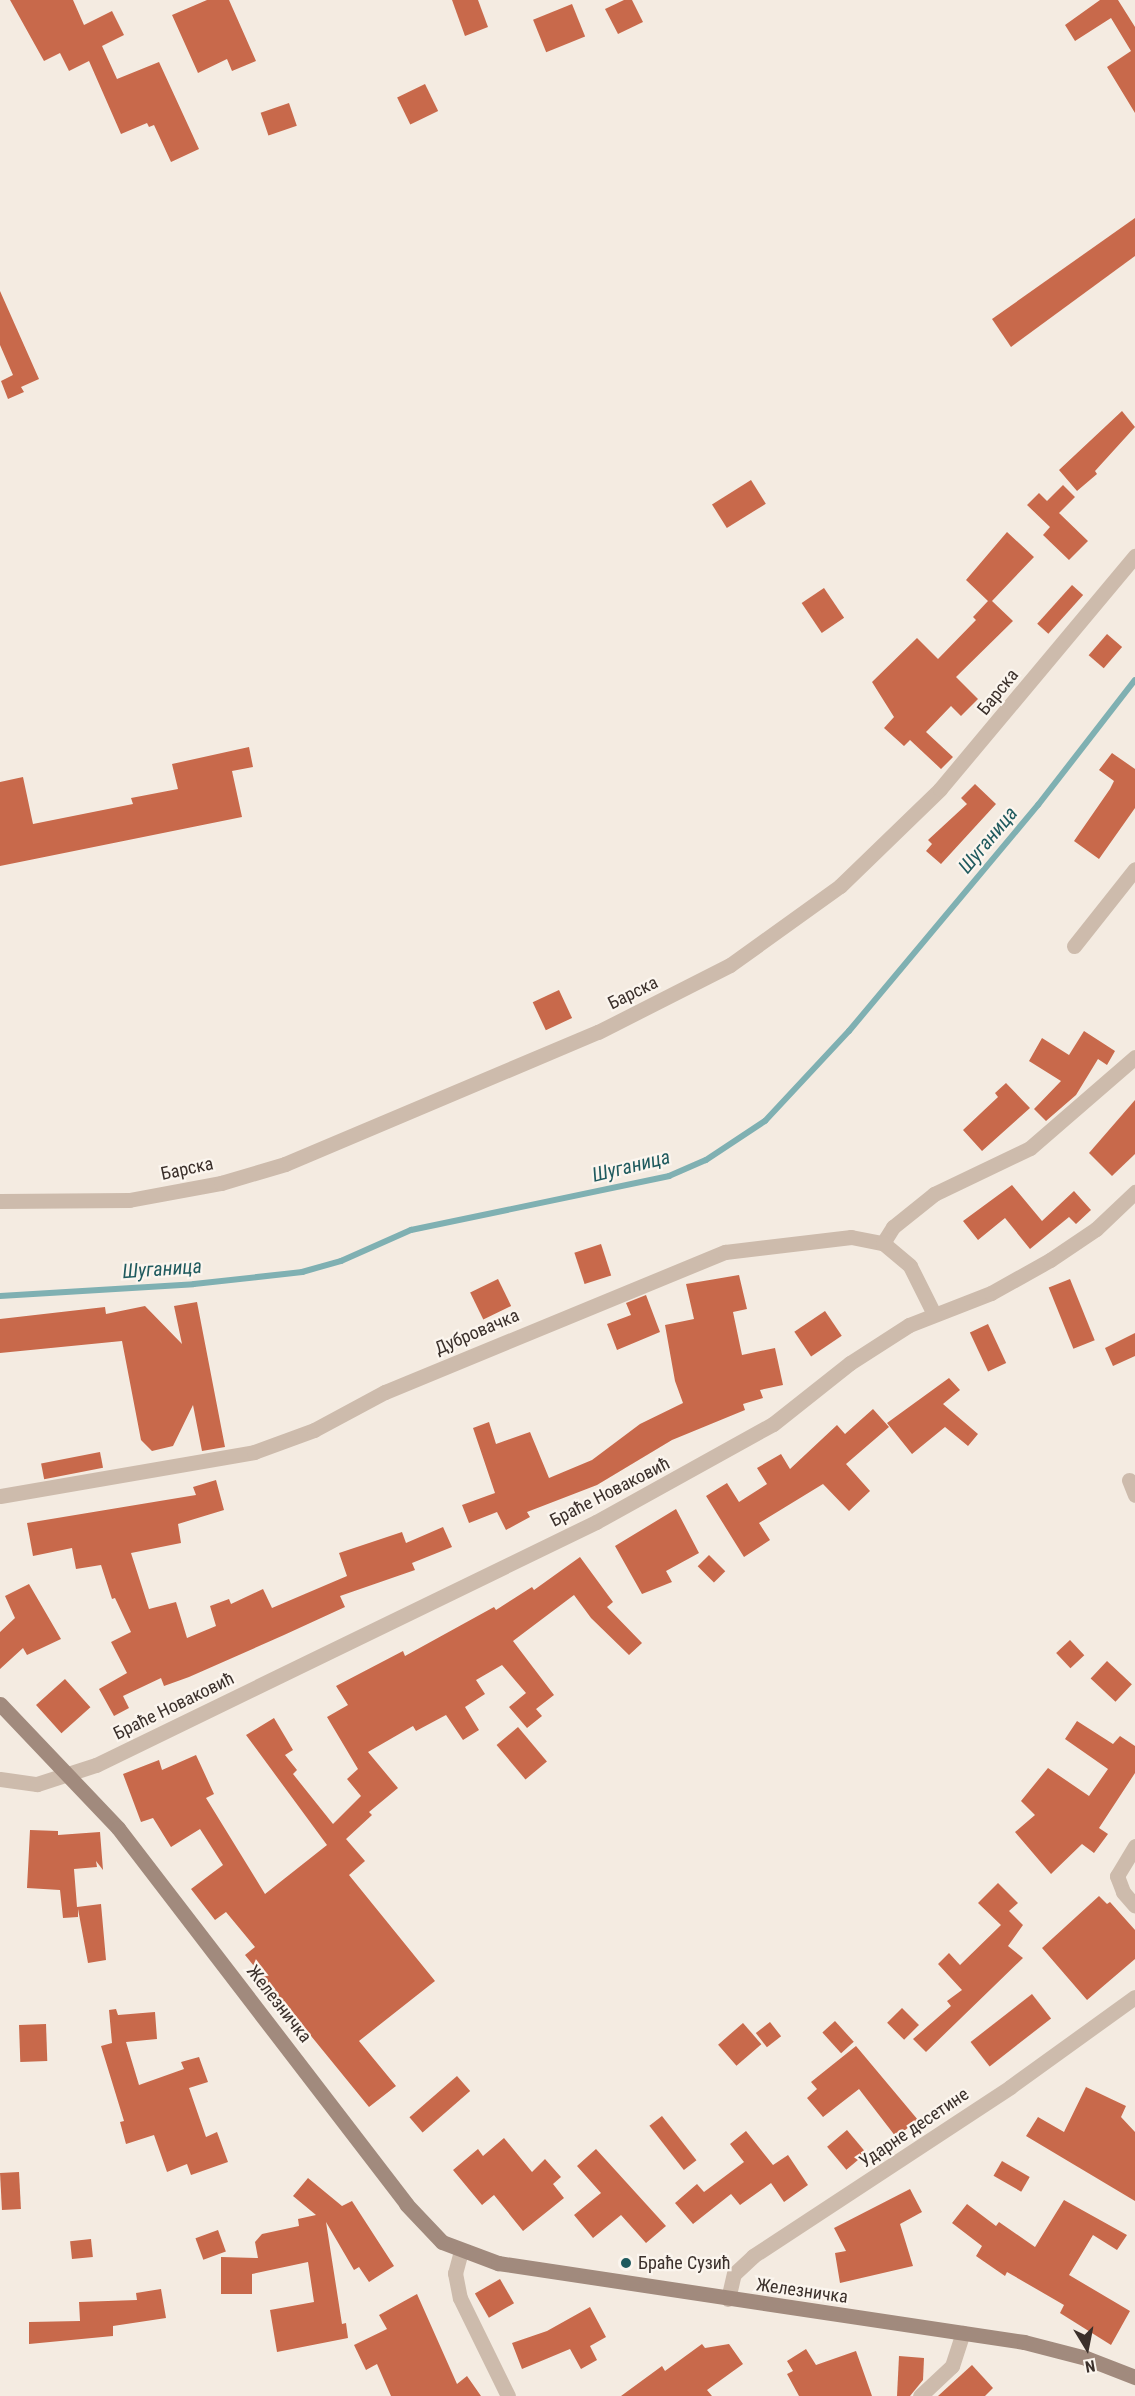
<!DOCTYPE html>
<html>
<head>
<meta charset="utf-8">
<style>
	body { margin:0 }
	#map { position:relative; width:1135px; height:2396px; overflow:hidden; background:#f4ebe1; font-family:"Roboto Condensed",sans-serif }
	div>[style] { position:absolute }
	.stream>* { height:6px; margin:-3px; padding:0 3px; transform-origin:3px; border-radius:3px; background:#7fb0b2 }
	.building>* { inset:0; background:#c8694b; transform-origin:0 0 }
	.minor>* { height:15px; margin:-7.5px; padding:0 7.5px; transform-origin:7.5px; border-radius:7.5px; background:#cdbbac }
	.secondary>* { height:15px; margin:-7.5px; padding:0 7.5px; transform-origin:7.5px; border-radius:7.5px; background:#a18a7d }
	.dots>* { width:16px; height:16px; translate:-50% -50%; box-sizing:border-box; border:3px solid #fbf5ee; border-radius:50% }
	span { translate:-50% -50%; white-space:nowrap; text-align:center; line-height:1.15; -webkit-text-stroke:4.5px #fbf5ee; paint-order:stroke }
	.street-label { font-size:18px; color:#3b302b }
	.poi-label { font-size:18px; color:#3b302b }
	.left { translate:0 -50%; text-align:left }
	.water-label { font-size:20px; color:#1f5a5e; font-style:italic }
	.north { position:absolute; left:1057px; top:2318px; width:60px; height:60px; -webkit-text-stroke:4px #fbf5ee; paint-order:stroke; rotate:170deg; font-size:16px; font-weight:700; line-height:24px; text-align:center; color:#3b302b }
	.north::after { content:''; display:block; margin:auto; width:21px; height:27px; background:#3b302b; clip-path:polygon(50% 0,100% 100%,50% 72%,0 100%) }
</style>
</head>
<body>
<div id="map">
	<div class="stream">
		<div style="left:0;top:1296px;width:194px;rotate:-3.5deg"></div>
		<div style="left:194px;top:1284px;width:109px;rotate:-6.3deg"></div>
		<div style="left:302px;top:1272px;width:41px;rotate:-15.8deg"></div>
		<div style="left:341px;top:1261px;width:77px;rotate:-23.9deg"></div>
		<div style="left:411px;top:1230px;width:264px;rotate:-11.8deg"></div>
		<div style="left:669px;top:1176px;width:40px;rotate:-23.4deg"></div>
		<div style="left:706px;top:1160px;width:71px;rotate:-33.5deg"></div>
		<div style="left:765px;top:1121px;width:123px;rotate:-47deg"></div>
		<div style="left:849px;top:1031px;width:295px;rotate:-50.1deg"></div>
		<div style="left:1038px;top:805px;width:158px;rotate:-52.2deg"></div>
	</div>
	<div class="building">
		<div style="clip-path:polygon(10px 0,73px 0,84px 25px,112px 11px,124px 35px,102px 46px,117px 79px,159px 62px,199px 149px,171px 162px,154px 125px,149px 127px,147px 123px,121px 134px,89px 61px,69px 71px,60px 53px,44px 61px)"></div>
		<div style="clip-path:polygon(207px 0,229px 0,256px 61px,232px 71px,227px 59px,198px 73px,172px 15px)"></div>
		<div style="clip-path:polygon(452px 0,478px 0,488px 27px,465px 36px)"></div>
		<div style="clip-path:polygon(624px 0,632px 0,643px 22px,618px 34px,605px 9px)"></div>
		<div style="clip-path:polygon(1100px 0,1118px 0,1135px 27px,1135px 113px,1107px 67px,1131px 51px,1111px 18px,1075px 41px,1065px 25px)"></div>
		<div style="left:572px;top:4px;width:35px;height:42px;rotate:68deg"></div>
		<div style="left:425px;top:84px;width:30px;height:31px;rotate:64deg"></div>
		<div style="left:289px;top:103px;width:24px;height:30px;rotate:71deg"></div>
		<div style="clip-path:polygon(1135px 218px,1135px 256px,1011px 347px,992px 319px)"></div>
		<div style="clip-path:polygon(0 291px,39px 379px,21px 387px,24px 392px,8px 399px,1px 381px,13px 375px,0 345px)"></div>
		<div style="clip-path:polygon(1122px 411px,1135px 427px,1095px 471px,1097px 474px,1077px 491px,1059px 470px)"></div>
		<div style="left:751px;top:480px;width:28px;height:46px;rotate:58deg"></div>
		<div style="clip-path:polygon(1063px 485px,1075px 497px,1059px 513px,1088px 541px,1069px 560px,1043px 535px,1050px 527px,1027px 505px,1039px 493px,1047px 501px)"></div>
		<div style="clip-path:polygon(1007px 532px,1034px 557px,992px 601px,1013px 621px,956px 677px,978px 699px,961px 716px,951px 706px,926px 732px,953px 757px,941px 769px,910px 740px,904px 746px,884px 728px,894px 717px,872px 682px,917px 638px,938px 659px,976px 620px,973px 617px,988px 601px,966px 580px)"></div>
		<div style="left:1072px;top:585px;width:15px;height:52px;rotate:42deg"></div>
		<div style="left:824px;top:588px;width:36px;height:27px;rotate:56deg"></div>
		<div style="left:1107px;top:634px;width:20px;height:28px;rotate:41deg"></div>
		<div style="clip-path:polygon(249px 747px,253px 767px,232px 771px,242px 817px,0 866px,0 782px,23px 777px,33px 824px,133px 804px,131px 798px,178px 789px,172px 764px)"></div>
		<div style="clip-path:polygon(1112px 753px,1135px 769px,1135px 808px,1099px 859px,1074px 841px,1110px 789px,1114px 781px,1099px 770px)"></div>
		<div style="clip-path:polygon(975px 784px,996px 804px,941px 864px,926px 851px,932px 844px,928px 840px,967px 804px,961px 798px)"></div>
		<div style="left:559px;top:990px;width:31px;height:29px;rotate:65deg"></div>
		<div style="clip-path:polygon(1084px 1031px,1115px 1051px,1107px 1065px,1098px 1059px,1076px 1095px,1046px 1121px,1034px 1109px,1061px 1081px,1029px 1061px,1042px 1038px,1069px 1055px)"></div>
		<div style="clip-path:polygon(1006px 1083px,1030px 1108px,982px 1151px,963px 1130px,998px 1097px,995px 1093px)"></div>
		<div style="clip-path:polygon(1135px 1100px,1135px 1154px,1112px 1176px,1089px 1153px)"></div>
		<div style="clip-path:polygon(1012px 1185px,1042px 1221px,1074px 1191px,1091px 1210px,1076px 1224px,1069px 1217px,1030px 1249px,1005px 1218px,978px 1240px,963px 1221px)"></div>
		<div style="left:601px;top:1244px;width:33px;height:28px;rotate:72deg"></div>
		<div style="clip-path:polygon(739px 1275px,747px 1309px,733px 1312px,742px 1355px,775px 1348px,783px 1385px,760px 1390px,763px 1398px,743px 1404px,745px 1410px,672px 1440px,597px 1485px,527px 1512px,530px 1517px,506px 1530px,497px 1512px,469px 1523px,462px 1505px,495px 1493px,473px 1428px,489px 1422px,496px 1444px,530px 1432px,549px 1478px,592px 1460px,640px 1424px,683px 1403px,675px 1381px,665px 1325px,694px 1319px,686px 1284px)"></div>
		<div style="left:498px;top:1279px;width:30px;height:31px;rotate:64deg"></div>
		<div style="left:1070px;top:1279px;width:66px;height:23px;rotate:68deg"></div>
		<div style="clip-path:polygon(646px 1295px,660px 1332px,617px 1350px,607px 1324px,631px 1315px,626px 1303px)"></div>
		<div style="clip-path:polygon(197px 1302px,225px 1447px,202px 1451px,193px 1405px,173px 1446px,152px 1451px,141px 1440px,122px 1341px,0 1353px,0 1319px,105px 1307px,106px 1314px,145px 1306px,182px 1344px,174px 1306px)"></div>
		<div style="left:825px;top:1311px;width:30px;height:37px;rotate:56deg"></div>
		<div style="left:988px;top:1324px;width:43px;height:20px;rotate:65deg"></div>
		<div style="clip-path:polygon(1135px 1333px,1135px 1356px,1113px 1366px,1105px 1348px)"></div>
		<div style="clip-path:polygon(949px 1378px,960px 1390px,943px 1404px,978px 1434px,968px 1446px,945px 1427px,912px 1454px,887px 1423px)"></div>
		<div style="clip-path:polygon(873px 1409px,889px 1427px,846px 1464px,870px 1491px,849px 1511px,823px 1484px,759px 1523px,770px 1540px,744px 1557px,706px 1496px,727px 1483px,739px 1502px,767px 1484px,757px 1468px,781px 1454px,790px 1469px,837px 1425px,845px 1434px)"></div>
		<div style="left:100px;top:1452px;width:16px;height:60px;rotate:79deg"></div>
		<div style="clip-path:polygon(216px 1480px,224px 1510px,178px 1524px,181px 1543px,131px 1553px,149px 1609px,176px 1602px,187px 1638px,216px 1626px,210px 1606px,229px 1599px,231px 1604px,263px 1589px,272px 1608px,347px 1576px,339px 1553px,402px 1532px,406px 1543px,443px 1527px,452px 1547px,412px 1563px,415px 1570px,340px 1596px,345px 1607px,284px 1635px,189px 1677px,164px 1686px,161px 1678px,123px 1696px,129px 1708px,114px 1716px,99px 1689px,127px 1673px,111px 1642px,131px 1632px,115px 1598px,112px 1599px,101px 1565px,76px 1569px,72px 1548px,33px 1556px,27px 1523px,196px 1495px,193px 1487px)"></div>
		<div style="clip-path:polygon(676px 1509px,699px 1553px,666px 1571px,672px 1582px,642px 1594px,615px 1546px)"></div>
		<div style="left:709px;top:1555px;width:23px;height:16px;rotate:45deg"></div>
		<div style="clip-path:polygon(580px 1557px,613px 1602px,607px 1607px,642px 1643px,629px 1655px,591px 1618px,574px 1595px,513px 1641px,554px 1695px,536px 1709px,542px 1716px,527px 1728px,509px 1707px,526px 1693px,502px 1665px,476px 1680px,485px 1694px,465px 1707px,479px 1730px,463px 1740px,446px 1715px,416px 1731px,413px 1726px,368px 1752px,398px 1788px,369px 1812px,372px 1815px,346px 1839px,365px 1861px,349px 1875px,435px 1981px,359px 2041px,396px 2086px,369px 2107px,245px 1955px,255px 1947px,226px 1912px,215px 1920px,191px 1889px,223px 1865px,200px 1829px,171px 1847px,153px 1818px,141px 1822px,123px 1774px,159px 1760px,162px 1770px,196px 1755px,214px 1794px,206px 1798px,265px 1894px,327px 1845px,246px 1735px,274px 1718px,293px 1750px,285px 1755px,297px 1770px,293px 1774px,333px 1824px,361px 1796px,347px 1779px,358px 1769px,327px 1717px,348px 1705px,336px 1686px,403px 1651px,405px 1656px,494px 1607px,496px 1610px,532px 1587px,534px 1590px)"></div>
		<div style="clip-path:polygon(29px 1584px,61px 1639px,27px 1655px,23px 1648px,0 1669px,0 1632px,15px 1618px,5px 1596px)"></div>
		<div style="left:1070px;top:1640px;width:21px;height:19px;rotate:47deg"></div>
		<div style="left:1107px;top:1661px;width:34px;height:24px;rotate:43deg"></div>
		<div style="left:65px;top:1679px;width:38px;height:39px;rotate:48deg"></div>
		<div style="clip-path:polygon(1077px 1721px,1113px 1744px,1120px 1736px,1135px 1746px,1135px 1773px,1099px 1828px,1108px 1834px,1094px 1853px,1082px 1844px,1051px 1874px,1015px 1832px,1035px 1815px,1021px 1801px,1048px 1768px,1089px 1796px,1108px 1769px,1065px 1739px)"></div>
		<div style="left:518px;top:1727px;width:45px;height:28px;rotate:50deg"></div>
		<div style="clip-path:polygon(30px 1830px,58px 1831px,58px 1835px,100px 1832px,103px 1870px,96px 1861px,97px 1867px,74px 1869px,77px 1907px,101px 1904px,106px 1960px,88px 1963px,78px 1909px,78px 1917px,63px 1918px,60px 1890px,27px 1888px)"></div>
		<div style="clip-path:polygon(998px 1883px,1018px 1903px,1009px 1911px,1023px 1925px,1008px 1946px,1023px 1958px,926px 2052px,913px 2039px,951px 2006px,947px 2001px,962px 1990px,938px 1964px,949px 1953px,960px 1965px,1001px 1925px,978px 1903px)"></div>
		<div style="clip-path:polygon(1099px 1896px,1107px 1904px,1110px 1902px,1135px 1930px,1135px 1959px,1087px 2000px,1042px 1948px)"></div>
		<div style="left:1032px;top:1994px;width:31px;height:78px;rotate:52deg"></div>
		<div style="left:902px;top:2008px;width:24px;height:21px;rotate:45deg"></div>
		<div style="clip-path:polygon(116px 2009px,118px 2015px,155px 2012px,157px 2039px,126px 2042px,139px 2085px,184px 2069px,181px 2062px,199px 2057px,208px 2082px,189px 2088px,206px 2137px,217px 2132px,228px 2162px,191px 2175px,187px 2164px,167px 2172px,154px 2135px,126px 2144px,120px 2122px,124px 2121px,101px 2046px,112px 2043px,109px 2010px)"></div>
		<div style="left:835px;top:2021px;width:28px;height:17px;rotate:48deg"></div>
		<div style="left:770px;top:2022px;width:18px;height:18px;rotate:52deg"></div>
		<div style="left:743px;top:2023px;width:28px;height:33px;rotate:49deg"></div>
		<div style="left:46px;top:2024px;width:37px;height:27px;rotate:88deg"></div>
		<div style="clip-path:polygon(856px 2046px,918px 2120px,896px 2137px,859px 2089px,823px 2117px,807px 2098px,817px 2089px,811px 2082px)"></div>
		<div style="left:457px;top:2076px;width:20px;height:63px;rotate:49deg"></div>
		<div style="clip-path:polygon(1086px 2087px,1126px 2106px,1121px 2117px,1135px 2132px,1135px 2201px,1026px 2136px,1038px 2117px,1064px 2132px)"></div>
		<div style="left:662px;top:2116px;width:56px;height:16px;rotate:52deg"></div>
		<div style="left:847px;top:2130px;width:30px;height:26px;rotate:50deg"></div>
		<div style="clip-path:polygon(746px 2131px,773px 2165px,788px 2155px,808px 2185px,784px 2202px,771px 2183px,740px 2205px,731px 2194px,693px 2224px,675px 2203px,697px 2184px,704px 2192px,744px 2162px,730px 2144px)"></div>
		<div style="clip-path:polygon(504px 2138px,532px 2172px,545px 2159px,561px 2177px,553px 2184px,564px 2198px,523px 2231px,494px 2195px,482px 2205px,453px 2170px,478px 2149px,483px 2156px)"></div>
		<div style="clip-path:polygon(596px 2149px,666px 2226px,646px 2243px,621px 2215px,593px 2238px,574px 2215px,601px 2193px,577px 2166px)"></div>
		<div style="left:1002px;top:2161px;width:32px;height:17px;rotate:30deg"></div>
		<div style="left:19px;top:2172px;width:37px;height:19px;rotate:87deg"></div>
		<div style="clip-path:polygon(308px 2178px,342px 2206px,352px 2201px,394px 2266px,369px 2282px,359px 2267px,354px 2270px,326px 2222px,342px 2324px,346px 2323px,348px 2338px,277px 2352px,270px 2310px,314px 2302px,308px 2262px,252px 2274px,252px 2294px,221px 2294px,221px 2257px,258px 2258px,255px 2242px,262px 2234px,299px 2226px,298px 2219px,316px 2215px,293px 2196px)"></div>
		<div style="clip-path:polygon(910px 2189px,922px 2212px,900px 2224px,913px 2266px,840px 2283px,835px 2253px,846px 2251px,834px 2228px)"></div>
		<div style="clip-path:polygon(1064px 2200px,1127px 2235px,1117px 2250px,1093px 2235px,1069px 2275px,1130px 2311px,1111px 2345px,1060px 2313px,1064px 2305px,1007px 2272px,1005px 2276px,976px 2256px,982px 2246px,952px 2223px,967px 2204px,996px 2226px,999px 2222px,1035px 2247px)"></div>
		<div style="left:218px;top:2230px;width:23px;height:24px;rotate:70deg"></div>
		<div style="left:91px;top:2239px;width:18px;height:21px;rotate:84deg"></div>
		<div style="left:500px;top:2279px;width:28px;height:29px;rotate:60deg"></div>
		<div style="clip-path:polygon(161px 2289px,166px 2318px,113px 2326px,113px 2336px,29px 2344px,29px 2322px,80px 2321px,79px 2302px,137px 2300px,136px 2293px)"></div>
		<div style="clip-path:polygon(417px 2294px,457px 2384px,467px 2376px,481px 2396px,391px 2396px,377px 2364px,366px 2370px,354px 2345px,387px 2329px,379px 2315px)"></div>
		<div style="clip-path:polygon(590px 2307px,606px 2337px,590px 2346px,597px 2360px,581px 2369px,570px 2349px,522px 2369px,512px 2343px,547px 2331px)"></div>
		<div style="clip-path:polygon(702px 2344px,705px 2348px,729px 2344px,743px 2364px,707px 2390px,712px 2396px,621px 2396px,662px 2366px,665px 2371px)"></div>
		<div style="clip-path:polygon(806px 2349px,816px 2365px,856px 2351px,872px 2396px,799px 2396px,787px 2374px,793px 2371px,787px 2361px)"></div>
		<div style="clip-path:polygon(899px 2356px,924px 2358px,923px 2380px,910px 2396px,897px 2396px)"></div>
		<div style="clip-path:polygon(972px 2365px,993px 2388px,985px 2396px,938px 2396px)"></div>
	</div>
	<div class="minor">
		<div style="left:1074px;top:946px;width:98px;rotate:-51.6deg"></div>
		<div style="left:0;top:1201px;width:129px;rotate:-0.4deg"></div>
		<div style="left:129px;top:1200px;width:94px;rotate:-10.5deg"></div>
		<div style="left:221px;top:1183px;width:67px;rotate:-16.5deg"></div>
		<div style="left:285px;top:1164px;width:340px;rotate:-22.9deg"></div>
		<div style="left:598px;top:1032px;width:148px;rotate:-26.9deg"></div>
		<div style="left:730px;top:965px;width:135px;rotate:-35.7deg"></div>
		<div style="left:840px;top:886px;width:139px;rotate:-44.1deg"></div>
		<div style="left:940px;top:789px;width:304px;rotate:-50.1deg"></div>
		<div style="left:883px;top:1243px;width:19px;rotate:-58deg"></div>
		<div style="left:893px;top:1227px;width:53px;rotate:-38.8deg"></div>
		<div style="left:934px;top:1194px;width:106px;rotate:-25.6deg"></div>
		<div style="left:1030px;top:1148px;width:139px;rotate:-40.9deg"></div>
		<div style="left:1129px;top:1480px;width:16px;rotate:68deg"></div>
		<div style="left:0;top:1496px;width:258px;rotate:-9.8deg"></div>
		<div style="left:254px;top:1452px;width:64px;rotate:-20.1deg"></div>
		<div style="left:314px;top:1430px;width:81px;rotate:-28.2deg"></div>
		<div style="left:385px;top:1392px;width:368px;rotate:-22.4deg"></div>
		<div style="left:725px;top:1252px;width:127px;rotate:-6.8deg"></div>
		<div style="left:851px;top:1237px;width:33px;rotate:11deg"></div>
		<div style="left:883px;top:1243px;width:35px;rotate:40deg"></div>
		<div style="left:910px;top:1266px;width:54px;rotate:63.4deg"></div>
		<div style="left:0;top:1779px;width:37px;rotate:8deg"></div>
		<div style="left:37px;top:1784px;width:62px;rotate:-17.9deg"></div>
		<div style="left:96px;top:1765px;width:556px;rotate:-25.92deg"></div>
		<div style="left:596px;top:1522px;width:202px;rotate:-29deg"></div>
		<div style="left:773px;top:1424px;width:98px;rotate:-38.4deg"></div>
		<div style="left:850px;top:1363px;width:70px;rotate:-32.8deg"></div>
		<div style="left:909px;top:1325px;width:88px;rotate:-21.3deg"></div>
		<div style="left:991px;top:1293px;width:68px;rotate:-29.2deg"></div>
		<div style="left:1050px;top:1260px;width:55px;rotate:-34deg"></div>
		<div style="left:1096px;top:1229px;width:54px;rotate:-43.5deg"></div>
		<div style="left:1135px;top:1846px;width:35px;rotate:121deg"></div>
		<div style="left:1117px;top:1876px;width:17px;rotate:69deg"></div>
		<div style="left:1123px;top:1892px;width:18px;rotate:49deg"></div>
		<div style="left:461px;top:2251px;width:23px;rotate:105deg"></div>
		<div style="left:455px;top:2273px;width:25px;rotate:79deg"></div>
		<div style="left:460px;top:2298px;width:109px;rotate:63.9deg"></div>
		<div style="left:728px;top:2299px;width:26px;rotate:-77deg"></div>
		<div style="left:734px;top:2274px;width:26px;rotate:-43deg"></div>
		<div style="left:753px;top:2256px;width:308px;rotate:-33.3deg"></div>
		<div style="left:1010px;top:2087px;width:154px;rotate:-35.8deg"></div>
		<div style="left:920px;top:2396px;width:44px;rotate:-43.2deg"></div>
		<div style="left:952px;top:2366px;width:35px;rotate:-72deg"></div>
	</div>
	<div class="secondary">
		<div style="left:0;top:1704px;width:171px;rotate:46.4deg"></div>
		<div style="left:118px;top:1828px;width:474px;rotate:52.5deg"></div>
		<div style="left:406px;top:2204px;width:52px;rotate:46.5deg"></div>
		<div style="left:442px;top:2242px;width:60px;rotate:20.6deg"></div>
		<div style="left:498px;top:2263px;width:532px;rotate:8.54deg"></div>
		<div style="left:1024px;top:2342px;width:64px;rotate:14.5deg"></div>
		<div style="left:1086px;top:2358px;width:53px;rotate:21.2deg"></div>
	</div>
	<div class="dots">
		<div style="left:626px;top:2263px;background:#1f5a5e"></div>
	</div>
	<div class="street-label">
		<span style="left:998px;top:692px;rotate:-51deg">Барска</span>
		<span style="left:633px;top:993px;rotate:-26deg">Барска</span>
		<span style="left:187px;top:1169px;rotate:-12deg">Барска</span>
		<span style="left:477px;top:1332px;rotate:-23deg">Дубровачка</span>
		<span style="left:610px;top:1492px;rotate:-27deg">Браће Новаковић</span>
		<span style="left:174px;top:1706px;rotate:-26deg">Браће Новаковић</span>
		<span style="left:279px;top:2004px;rotate:52deg">Железничка</span>
		<span style="left:914px;top:2128px;rotate:-34deg">Ударне десетине</span>
		<span style="left:802px;top:2291px;rotate:8deg">Железничка</span>
	</div>
	<div class="poi-label">
		<span class="left" style="left:638px;top:2263px">Браће Сузић</span>
	</div>
	<div class="water-label">
		<span style="left:988px;top:840px;rotate:-50deg">Шуганица</span>
		<span style="left:631px;top:1166px;rotate:-14deg">Шуганица</span>
		<span style="left:162px;top:1269px;rotate:-4deg">Шуганица</span>
	</div>
	<div class="north">N</div>
</div>
</body>
</html>
